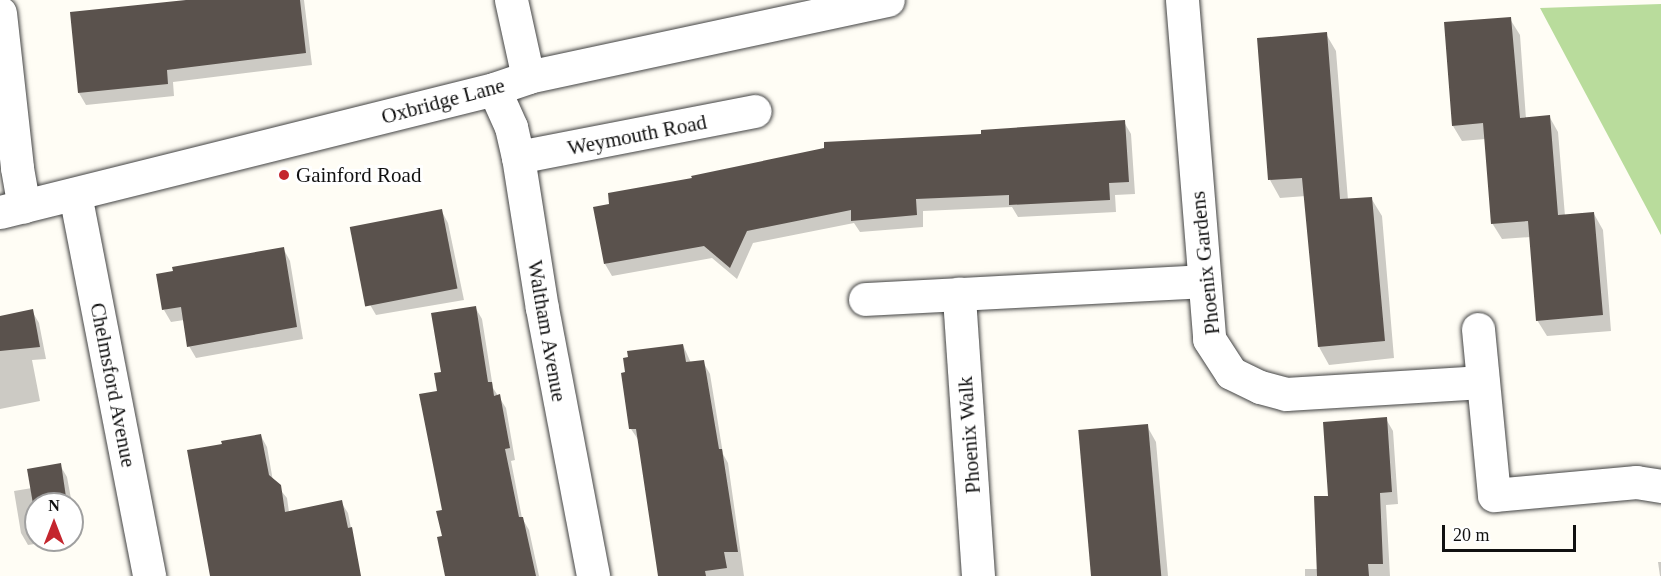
<!DOCTYPE html>
<html>
<head>
<meta charset="utf-8">
<style>
	body { margin:0 }
	#map { position:relative; width:1661px; height:576px; overflow:hidden; background:#fffdf5; font-family:Georgia,serif }
	div>[style] { position:absolute }
	.forest>* { inset:0; background:#b9dc9c }
	.shadow>* { inset:0; background:#0003 }
	.building>* { inset:0; background:#5a524d; transform-origin:0 0 }
	.roads { filter:drop-shadow(0 0 2px #444) drop-shadow(0 0 2px #444) }
	.minor>* { height:33px; margin:-16.5px; padding:0 16.5px; transform-origin:16.5px; border-radius:16.5px; background:#fff }
	.dots>* { width:16px; height:16px; translate:-50% -50%; box-sizing:border-box; border:3px solid #fff; border-radius:50% }
	span { translate:-50% -50%; white-space:nowrap; text-align:center; line-height:1.15; -webkit-text-stroke:6px #fff; paint-order:stroke }
	.street-label { font-size:21px; color:#111 }
	.poi-label { font-size:21px; color:#111 }
	.left { translate:0 -50%; text-align:left }
	.north { position:absolute; left:24px; top:492px; width:60px; height:60px; box-sizing:border-box; background:#fff; border:2px solid #a0a0a0; border-radius:50%; rotate:0deg; font-size:16px; font-weight:700; line-height:24px; text-align:center; color:#111 }
	.north::after { content:''; display:block; margin:auto; width:21px; height:27px; background:#c4262e; clip-path:polygon(50% 0,100% 100%,50% 72%,0 100%) }
	.scale { position:absolute; left:1442px; top:525px; width:134px; height:27px; box-sizing:border-box; border:3px solid #111; border-top:0; padding-left:8px; font-size:18px; line-height:21px; white-space:nowrap; color:#111; -webkit-text-stroke:4px #fff; paint-order:stroke }
</style>
</head>
<body>
<div id="map">
	<div class="forest">
		<div style="clip-path:polygon(1661px 4px,1661px 235px,1540px 8px)"></div>
	</div>
	<div class="shadow">
		<div style="clip-path:polygon(204px 0,304px 0,312px 65px,173px 82px,174px 96px,86px 105px,79px 93px)"></div>
		<div style="clip-path:polygon(1510px 19px,1520px 35px,1526px 119px,1549px 116px,1558px 132px,1565px 216px,1594px 214px,1603px 230px,1611px 331px,1547px 336px,1537px 320px,1531px 237px,1502px 239px,1492px 223px,1485px 139px,1462px 141px,1453px 126px)"></div>
		<div style="clip-path:polygon(1326px 34px,1336px 51px,1348px 200px,1371px 198px,1382px 216px,1394px 358px,1329px 365px,1319px 347px,1306px 196px,1280px 198px,1270px 180px,1259px 39px)"></div>
		<div style="clip-path:polygon(1124px 122px,1131px 134px,1135px 194px,1115px 195px,1116px 212px,1018px 217px,1012px 207px,923px 211px,923px 227px,860px 232px,854px 223px,753px 243px,737px 279px,712px 258px,612px 276px,605px 264px,983px 135px)"></div>
		<div style="clip-path:polygon(441px 210px,448px 223px,464px 300px,376px 315px,369px 303px,352px 229px)"></div>
		<div style="clip-path:polygon(283px 248px,290px 261px,303px 339px,196px 358px,189px 346px,184px 320px,171px 322px,164px 310px)"></div>
		<div style="clip-path:polygon(475px 307px,482px 319px,493px 388px,506px 408px,515px 460px,511px 461px,522px 518px,529px 530px,539px 576px,446px 576px,439px 393px,442px 374px)"></div>
		<div style="clip-path:polygon(32px 311px,39px 323px,46px 359px,32px 360px,40px 401px,0 409px,0 317px)"></div>
		<div style="clip-path:polygon(683px 345px,691px 363px,703px 362px,710px 374px,723px 454px,728px 463px,744px 576px,660px 576px,639px 441px,631px 429px)"></div>
		<div style="clip-path:polygon(1386px 419px,1393px 431px,1398px 504px,1386px 505px,1390px 576px,1305px 576px,1305px 569px,1318px 569px,1329px 497px)"></div>
		<div style="clip-path:polygon(1147px 426px,1156px 442px,1168px 576px,1093px 576px)"></div>
		<div style="clip-path:polygon(261px 436px,267px 447px,273px 481px,287px 498px,289px 512px,341px 502px,348px 513px,358px 563px,309px 576px,212px 576px,224px 446px)"></div>
		<div style="clip-path:polygon(60px 465px,67px 477px,72px 504px,36px 504px,36px 540px,62px 540px,28px 545px,21px 533px,14px 491px,32px 488px)"></div>
		<div style="clip-path:polygon(72px 507px,77px 538px,72px 538px)"></div>
		<div style="clip-path:polygon(1658px 562px,1661px 562px,1661px 576px,1660px 576px)"></div>
	</div>
	<div class="building">
		<div style="clip-path:polygon(186px 0,300px 0,306px 53px,167px 70px,168px 84px,78px 93px,70px 12px)"></div>
		<div style="clip-path:polygon(1511px 17px,1520px 118px,1550px 115px,1558px 215px,1594px 212px,1603px 315px,1536px 321px,1528px 221px,1491px 224px,1483px 123px,1452px 126px,1444px 22px)"></div>
		<div style="clip-path:polygon(1327px 32px,1340px 199px,1372px 197px,1385px 341px,1318px 347px,1302px 178px,1268px 180px,1257px 38px)"></div>
		<div style="clip-path:polygon(1125px 120px,1129px 182px,1109px 183px,1110px 200px,1009px 205px,1009px 195px,916px 199px,917px 215px,851px 221px,851px 210px,747px 231px,730px 268px,704px 246px,604px 264px,593px 207px,609px 204px,608px 193px,692px 178px,691px 176px,824px 148px,824px 142px,981px 134px,981px 130px)"></div>
		<div style="left:442px;top:209px;width:81px;height:94px;rotate:79deg"></div>
		<div style="clip-path:polygon(284px 247px,297px 327px,187px 347px,181px 307px,162px 310px,156px 274px,173px 271px,172px 267px)"></div>
		<div style="clip-path:polygon(476px 306px,488px 382px,492px 382px,494px 396px,500px 394px,510px 448px,505px 449px,519px 517px,523px 517px,536px 576px,445px 576px,437px 537px,442px 536px,436px 511px,442px 510px,419px 394px,437px 391px,434px 373px,441px 372px,431px 313px)"></div>
		<div style="clip-path:polygon(33px 309px,40px 347px,0 351px,0 316px)"></div>
		<div style="clip-path:polygon(683px 344px,686px 362px,704px 360px,719px 449px,722px 449px,738px 552px,724px 552px,727px 568px,705px 571px,706px 576px,658px 576px,636px 429px,629px 429px,621px 373px,625px 372px,623px 358px,628px 357px,627px 351px)"></div>
		<div style="clip-path:polygon(1387px 417px,1392px 492px,1380px 493px,1383px 564px,1368px 564px,1369px 576px,1317px 576px,1314px 496px,1328px 496px,1323px 422px)"></div>
		<div style="left:1148px;top:424px;width:153px;height:70px;rotate:85deg"></div>
		<div style="clip-path:polygon(261px 434px,269px 475px,281px 485px,285px 512px,342px 500px,348px 528px,352px 527px,361px 576px,210px 576px,187px 450px,222px 444px,221px 441px)"></div>
		<div style="clip-path:polygon(61px 463px,67px 504px,33px 504px,27px 469px)"></div>
	</div>
	<div class="roads">
		<div class="minor">
			<div style="left:511px;top:0;width:79px;rotate:77.6deg"></div>
			<div style="left:1182px;top:0;width:340px;rotate:85.4deg"></div>
			<div style="left:1209px;top:339px;width:40px;rotate:57.1deg"></div>
			<div style="left:1231px;top:373px;width:32px;rotate:26deg"></div>
			<div style="left:1260px;top:387px;width:27px;rotate:15deg"></div>
			<div style="left:1286px;top:394px;width:197px;rotate:-3.5deg"></div>
			<div style="left:0;top:13px;width:156px;rotate:83.7deg"></div>
			<div style="left:17px;top:168px;width:39px;rotate:80deg"></div>
			<div style="left:494px;top:89px;width:42px;rotate:65.9deg"></div>
			<div style="left:511px;top:127px;width:31px;rotate:77deg"></div>
			<div style="left:518px;top:157px;width:153px;rotate:81deg"></div>
			<div style="left:542px;top:308px;width:273px;rotate:79.2deg"></div>
			<div style="left:518px;top:157px;width:241px;rotate:-11deg"></div>
			<div style="left:75px;top:194px;width:389px;rotate:79deg"></div>
			<div style="left:0;top:212px;width:509px;rotate:-13.98deg"></div>
			<div style="left:494px;top:89px;width:36px;rotate:-19deg"></div>
			<div style="left:528px;top:77px;width:368px;rotate:-12.1deg"></div>
			<div style="left:865px;top:299px;width:94px;rotate:-3deg"></div>
			<div style="left:1478px;top:329px;width:167px;rotate:84.5deg"></div>
			<div style="left:1494px;top:495px;width:143px;rotate:-5.2deg"></div>
			<div style="left:1636px;top:482px;width:25px;rotate:9deg"></div>
			<div style="left:978px;top:576px;width:283px;rotate:-93.9deg"></div>
			<div style="left:959px;top:294px;width:245px;rotate:-3deg"></div>
		</div>
	</div>
	<div class="dots">
		<div style="left:284px;top:175px;background:#c4262e"></div>
	</div>
	<div class="street-label">
		<span style="left:443px;top:101px;rotate:-15deg">Oxbridge Lane</span>
		<span style="left:637px;top:135px;rotate:-11deg">Weymouth Road</span>
		<span style="left:1205px;top:263px;rotate:-96deg">Phoenix Gardens</span>
		<span style="left:547px;top:331px;rotate:80deg">Waltham Avenue</span>
		<span style="left:113px;top:385px;rotate:79deg">Chelmsford Avenue</span>
		<span style="left:969px;top:435px;rotate:-94deg">Phoenix Walk</span>
	</div>
	<div class="poi-label">
		<span class="left" style="left:296px;top:175px">Gainford Road</span>
	</div>
	<div class="north">N</div>
	<div class="scale">20 m</div>
</div>
</body>
</html>
